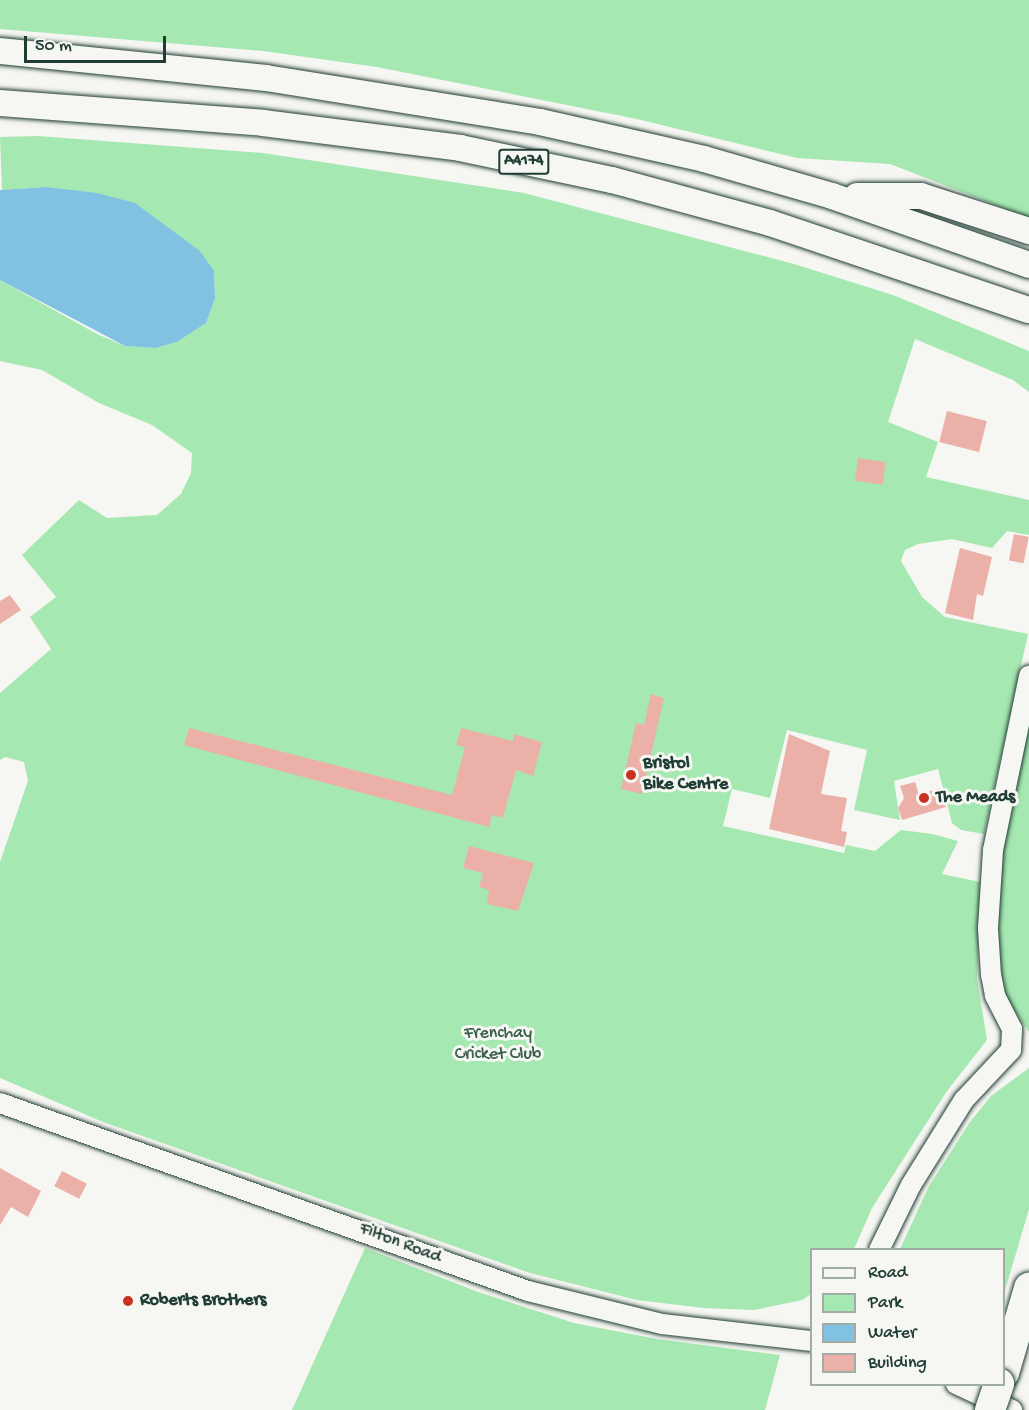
<!DOCTYPE html>
<html>
<head>
<meta charset="utf-8">
<style>
	body { margin:0 }
	#map { position:relative; width:1029px; height:1410px; overflow:hidden; background:#f6f6f2; font-family:"Gochi Hand",sans-serif }
	div>[style] { position:absolute }
	.green>* { inset:0; background:#a6e8b1 }
	.water>* { inset:0; background:#81c2e2 }
	.building>* { inset:0; background:#ebb1a8; transform-origin:0 0 }
	.roads { filter:drop-shadow(0 0 2px #1f3d34) drop-shadow(0 0 2px #1f3d34) }
	.minor>* { height:20px; margin:-10px; padding:0 10px; transform-origin:10px; border-radius:10px; background:#f6f6f2 }
	.major>* { height:26px; margin:-13px; padding:0 13px; transform-origin:13px; border-radius:13px; background:#f6f6f2 }
	.highway>* { height:30px; margin:-15px; padding:0 15px; transform-origin:15px; border-radius:15px; background:#f6f6f2 }
	.bridges { filter:drop-shadow(0 0 2px #1f3d34) drop-shadow(0 0 2px #1f3d34) }
	.highway-bridge>* { height:30px; margin:-15px; padding:0 15px; transform-origin:15px; border-radius:15px; background:#f6f6f2 }
	.dots>* { width:16px; height:16px; translate:-50% -50%; box-sizing:border-box; border:3px solid #f6f6f2; border-radius:50% }
	span { translate:-50% -50%; white-space:nowrap; text-align:center; line-height:1.15; -webkit-text-stroke:6px #f6f6f2; paint-order:stroke }
	.shield-label span { padding:2px 4px; background:#f6f6f2; border:2px solid; border-radius:4px; -webkit-text-stroke-width:0 }
	.shield-label { font-size:16px; color:#1f3d34; font-weight:700 }
	.poi-label { font-size:18px; color:#1f3d34; font-weight:700 }
	.left { translate:0 -50%; text-align:left }
	.park-label { font-size:18px; color:#3a5f4d }
	.street-label { font-size:18px; color:#1f3d34 }
	.legend { position:absolute; left:810px; top:1248px; width:195px; height:138px; box-sizing:border-box; background:#f6f6f2; border:2px solid #a0aca6; margin:0; padding:8px 10px; list-style:none; font-size:18px; color:#1f3d34 }
	.legend li { display:flex; align-items:center; gap:12px; height:30px }
	.legend b { width:30px; border:2px solid #a0aca6 }
	.scale { position:absolute; left:24px; top:36px; width:142px; height:27px; box-sizing:border-box; border:3px solid #1f3d34; border-top:0; padding-left:8px; font-size:18px; line-height:21px; white-space:nowrap; color:#1f3d34; -webkit-text-stroke:4px #f6f6f2; paint-order:stroke }
</style>
</head>
<body>
<div id="map">
	<div class="green">
		<div style="clip-path:polygon(0 0,1029px 0,1029px 218px,890px 164px,797px 158px,637px 119px,377px 67px,263px 51px,0 29px)"></div>
		<div style="clip-path:polygon(38px 136px,263px 153px,524px 193px,794px 264px,893px 295px,1029px 351px,1029px 392px,1013px 380px,915px 339px,888px 422px,938px 442px,926px 477px,1029px 500px,1029px 535px,1007px 531px,992px 548px,952px 539px,918px 544px,905px 550px,901px 561px,922px 597px,945px 617px,1028px 634px,984px 834px,961px 830px,952px 823px,938px 769px,894px 781px,900px 820px,854px 810px,867px 750px,787px 730px,770px 798px,732px 789px,723px 826px,844px 853px,846px 845px,875px 851px,901px 830px,932px 834px,958px 841px,942px 874px,980px 882px,977px 978px,987px 1040px,947px 1091px,872px 1208px,854px 1249px,812px 1250px,811px 1294px,802px 1300px,754px 1310px,703px 1308px,637px 1300px,530px 1273px,103px 1122px,0 1078px,0 862px,28px 781px,24px 762px,5px 757px,0 760px,0 693px,51px 649px,30px 617px,56px 597px,22px 555px,79px 500px,107px 518px,157px 515px,181px 494px,191px 473px,192px 453px,152px 425px,99px 403px,42px 370px,0 361px,0 280px,97px 334px,125px 346px,156px 348px,177px 342px,206px 323px,215px 299px,214px 271px,46px 187px,2px 190px,0 137px)"></div>
		<div style="clip-path:polygon(1029px 707px,1029px 1032px,1001px 992px,997px 905px,1000px 852px)"></div>
		<div style="clip-path:polygon(1029px 1068px,1029px 1209px,1004px 1294px,1004px 1250px,900px 1249px,929px 1186px,970px 1122px,991px 1096px)"></div>
		<div style="clip-path:polygon(365px 1248px,478px 1292px,574px 1323px,657px 1339px,780px 1355px,765px 1410px,292px 1410px)"></div>
	</div>
	<div class="water">
		<div style="clip-path:polygon(46px 187px,97px 193px,135px 203px,200px 251px,214px 271px,215px 299px,206px 323px,177px 342px,156px 348px,125px 346px,0 280px,0 190px)"></div>
	</div>
	<div class="building">
		<div style="left:947px;top:411px;width:41px;height:32px;rotate:14deg"></div>
		<div style="left:858px;top:458px;width:28px;height:23px;rotate:8deg"></div>
		<div style="left:1014px;top:534px;width:15px;height:27px;rotate:11deg"></div>
		<div style="clip-path:polygon(960px 548px,992px 557px,983px 596px,977px 594px,973px 620px,945px 613px)"></div>
		<div style="clip-path:polygon(10px 595px,21px 610px,0 624px,0 601px)"></div>
		<div style="clip-path:polygon(651px 694px,664px 698px,642px 794px,621px 789px,636px 723px,644px 725px)"></div>
		<div style="clip-path:polygon(189px 728px,452px 795px,465px 747px,456px 745px,461px 728px,513px 741px,514px 734px,542px 742px,533px 776px,516px 770px,503px 818px,492px 815px,489px 827px,184px 745px)"></div>
		<div style="clip-path:polygon(789px 734px,830px 751px,821px 794px,847px 798px,841px 831px,847px 832px,844px 847px,769px 829px)"></div>
		<div style="clip-path:polygon(915px 782px,919px 795px,940px 788px,946px 807px,902px 820px,898px 808px,904px 798px,900px 786px)"></div>
		<div style="clip-path:polygon(469px 846px,534px 863px,518px 911px,487px 904px,489px 890px,479px 887px,483px 873px,463px 868px)"></div>
		<div style="clip-path:polygon(0 1168px,41px 1191px,28px 1217px,11px 1207px,0 1225px)"></div>
		<div style="left:62px;top:1171px;width:28px;height:17px;rotate:27deg"></div>
	</div>
	<div class="roads">
		<div class="minor">
			<div style="left:0;top:1103px;width:560px;rotate:19.6deg"></div>
			<div style="left:528px;top:1291px;width:138px;rotate:13.8deg"></div>
			<div style="left:662px;top:1324px;width:151px;rotate:6.5deg"></div>
			<div style="left:879px;top:1250px;width:72px;rotate:-63.8deg"></div>
			<div style="left:911px;top:1185px;width:100px;rotate:-58.1deg"></div>
			<div style="left:964px;top:1100px;width:69px;rotate:-46.8deg"></div>
			<div style="left:1011px;top:1050px;width:21px;rotate:-87deg"></div>
			<div style="left:1012px;top:1029px;width:38px;rotate:-117deg"></div>
			<div style="left:995px;top:995px;width:20px;rotate:-101deg"></div>
			<div style="left:991px;top:975px;width:47px;rotate:-93.7deg"></div>
			<div style="left:988px;top:928px;width:78px;rotate:-86.3deg"></div>
			<div style="left:993px;top:850px;width:178px;rotate:-78.3deg"></div>
			<div style="left:956px;top:1384px;width:62px;rotate:24.9deg"></div>
		</div>
		<div class="major">
			<div style="left:0;top:51px;width:267px;rotate:5.8deg"></div>
			<div style="left:266px;top:78px;width:278px;rotate:9.1deg"></div>
			<div style="left:540px;top:122px;width:168px;rotate:12.7deg"></div>
			<div style="left:704px;top:159px;width:133px;rotate:16.1deg"></div>
			<div style="left:832px;top:196px;width:209px;rotate:19.3deg"></div>
			<div style="left:0;top:103px;width:264px;rotate:4.3deg"></div>
			<div style="left:263px;top:123px;width:199px;rotate:7.2deg"></div>
			<div style="left:460px;top:148px;width:155px;rotate:11.9deg"></div>
			<div style="left:612px;top:180px;width:164px;rotate:15.2deg"></div>
			<div style="left:770px;top:223px;width:273px;rotate:18.6deg"></div>
			<div style="left:857px;top:196px;width:64px"></div>
			<div style="left:921px;top:196px;width:114px;rotate:18deg"></div>
		</div>
		<div class="highway">
			<div style="left:1004px;top:1373px;width:89px;rotate:-73.6deg"></div>
		</div>
	</div>
	<div class="bridges">
		<div class="highway-bridge">
			<div style="left:990px;top:1410px;width:28px;rotate:-71deg"></div>
		</div>
	</div>
	<div class="dots">
		<div style="left:631px;top:775px;background:#c8321e"></div>
		<div style="left:924px;top:798px;background:#c8321e"></div>
		<div style="left:128px;top:1301px;background:#c8321e"></div>
	</div>
	<div class="shield-label">
		<span style="left:524px;top:162px">A4174</span>
	</div>
	<div class="poi-label">
		<span class="left" style="left:643px;top:775px">Bristol<br>Bike Centre</span>
		<span class="left" style="left:936px;top:798px">The Meads</span>
		<span class="left" style="left:140px;top:1301px">Roberts Brothers</span>
	</div>
	<div class="park-label">
		<span style="left:498px;top:1045px">Frenchay<br>Cricket Club</span>
	</div>
	<div class="street-label">
		<span style="left:400px;top:1244px;rotate:21deg">Filton Road</span>
	</div>
	<ul class="legend">
	<li><b style="height:8px;background:#f6f6f2"></b>Road</li>
	<li><b style="height:16px;background:#a6e8b1"></b>Park</li>
	<li><b style="height:16px;background:#81c2e2"></b>Water</li>
	<li><b style="height:16px;background:#ebb1a8"></b>Building</li>
	</ul>
	<div class="scale">50 m</div>
</div>
</body>
</html>
